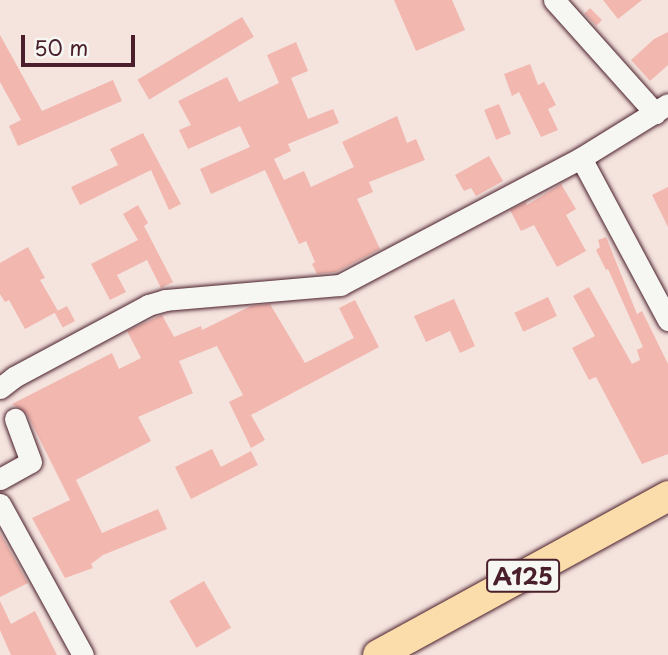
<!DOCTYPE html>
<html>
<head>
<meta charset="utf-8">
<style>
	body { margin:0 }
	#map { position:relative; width:668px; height:655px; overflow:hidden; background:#f5e3de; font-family:"Playpen Sans",sans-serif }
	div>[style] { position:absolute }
	.building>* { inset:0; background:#f2b7af; transform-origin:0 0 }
	.roads { filter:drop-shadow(0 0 2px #4a1f2b) drop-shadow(0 0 2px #4a1f2b) }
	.minor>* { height:21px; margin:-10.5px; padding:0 10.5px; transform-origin:10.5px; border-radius:10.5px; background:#f6f6f2 }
	.highway>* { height:30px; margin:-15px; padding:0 15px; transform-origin:15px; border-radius:15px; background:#fbddab }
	span { translate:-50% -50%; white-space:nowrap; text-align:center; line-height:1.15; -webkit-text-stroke:5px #f6f6f2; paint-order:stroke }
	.shield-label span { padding:2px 5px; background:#f6f6f2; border:2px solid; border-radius:5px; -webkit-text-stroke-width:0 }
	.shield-label { font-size:23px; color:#4a1f2b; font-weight:700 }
	.scale { position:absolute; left:21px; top:35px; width:114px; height:32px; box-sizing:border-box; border:4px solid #4a1f2b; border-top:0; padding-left:9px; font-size:21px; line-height:24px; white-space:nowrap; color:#4a1f2b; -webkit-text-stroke:5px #f6f6f2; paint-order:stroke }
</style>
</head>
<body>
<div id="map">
	<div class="building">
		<div style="clip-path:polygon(394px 0,452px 0,465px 30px,416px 51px)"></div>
		<div style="clip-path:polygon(603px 0,642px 0,618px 19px)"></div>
		<div style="left:590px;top:8px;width:17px;height:8px;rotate:45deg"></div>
		<div style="left:242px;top:17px;width:23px;height:122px;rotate:59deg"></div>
		<div style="clip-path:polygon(668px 32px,668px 65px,650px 81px,631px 60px,654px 39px)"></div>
		<div style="clip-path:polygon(0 35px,42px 111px,113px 80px,122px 101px,18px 146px,9px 126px,21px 120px,0 82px)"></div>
		<div style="clip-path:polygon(296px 42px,308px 71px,291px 78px,308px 119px,333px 109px,339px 123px,288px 144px,291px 151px,274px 159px,284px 180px,304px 171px,311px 187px,354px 167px,342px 142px,397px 116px,407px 143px,416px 139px,425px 160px,369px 182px,373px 192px,357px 199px,380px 249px,336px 272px,317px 274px,312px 264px,315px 262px,306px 241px,299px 244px,265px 170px,211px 194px,200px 169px,250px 147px,240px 126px,188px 149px,179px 130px,191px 125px,178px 101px,227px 77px,239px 102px,279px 83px,267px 55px)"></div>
		<div style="clip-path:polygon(530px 64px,538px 85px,544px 82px,556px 105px,548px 109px,558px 130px,541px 137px,519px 92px,512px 96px,504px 74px)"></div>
		<div style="left:499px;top:104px;width:32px;height:16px;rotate:68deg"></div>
		<div style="clip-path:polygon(143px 133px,181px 204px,169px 210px,151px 170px,80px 205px,71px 187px,118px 165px,110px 149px)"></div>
		<div style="clip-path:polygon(489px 156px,503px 181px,476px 196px,471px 188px,464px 191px,455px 175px)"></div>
		<div style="clip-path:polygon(561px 184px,576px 209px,566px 215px,586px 251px,557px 267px,534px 225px,521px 231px,510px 210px,526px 202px,527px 205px)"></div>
		<div style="clip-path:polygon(668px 187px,668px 227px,652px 195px)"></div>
		<div style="clip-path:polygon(138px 205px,148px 223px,144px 226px,173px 282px,161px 288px,147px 260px,117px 275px,126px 292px,110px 300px,91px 264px,138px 240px,123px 214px)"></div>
		<div style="clip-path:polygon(606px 237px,637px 314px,642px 311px,668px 364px,668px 454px,642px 464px,596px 377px,589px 380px,572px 348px,595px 336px,573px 296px,589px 287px,632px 364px,640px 360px,637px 350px,643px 347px,608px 269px,606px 270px,596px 250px,600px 247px,598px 240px)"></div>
		<div style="clip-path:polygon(28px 247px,45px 278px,40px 280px,58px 311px,25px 329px,9px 300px,5px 302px,0 294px,0 263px)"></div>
		<div style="left:548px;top:297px;width:21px;height:37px;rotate:65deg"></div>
		<div style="clip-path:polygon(454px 299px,475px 346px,460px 353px,450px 331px,426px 342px,414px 316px)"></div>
		<div style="clip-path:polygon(355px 300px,379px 347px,251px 415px,265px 440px,251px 448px,229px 402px,243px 395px,217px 346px,179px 361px,193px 393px,138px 417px,151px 441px,76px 480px,102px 533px,158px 509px,167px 529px,103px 555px,91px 564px,93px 568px,65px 578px,32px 518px,70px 500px,27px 414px,12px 404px,112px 353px,119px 369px,141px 358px,127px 331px,162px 315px,174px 337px,201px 326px,202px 330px,251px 306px,270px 304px,305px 363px,354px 338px,339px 308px)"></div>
		<div style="left:67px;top:306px;width:17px;height:14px;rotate:62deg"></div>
		<div style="clip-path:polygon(212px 449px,221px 467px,251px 451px,258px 465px,191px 499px,175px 467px)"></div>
		<div style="clip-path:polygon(0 533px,28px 583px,0 597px)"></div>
		<div style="left:204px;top:581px;width:54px;height:40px;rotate:60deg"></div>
		<div style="clip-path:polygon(0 601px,11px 624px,35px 611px,57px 655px,11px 655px,0 630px)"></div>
	</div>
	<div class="roads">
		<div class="minor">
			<div style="left:554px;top:0;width:152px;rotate:48.2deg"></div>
			<div style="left:581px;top:158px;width:184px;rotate:61.8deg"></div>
			<div style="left:0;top:388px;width:18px;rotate:-38deg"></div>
			<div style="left:14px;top:377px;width:152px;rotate:-28.2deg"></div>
			<div style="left:148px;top:305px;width:18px;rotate:-16deg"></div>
			<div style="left:165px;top:300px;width:176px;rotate:-4.9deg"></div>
			<div style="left:340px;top:285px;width:272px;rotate:-27.8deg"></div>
			<div style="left:581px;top:158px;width:102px;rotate:-31.8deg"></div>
			<div style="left:0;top:479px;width:35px;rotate:-29deg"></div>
			<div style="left:31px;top:462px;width:46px;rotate:-110.4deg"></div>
			<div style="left:0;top:504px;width:172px;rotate:61.2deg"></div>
		</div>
		<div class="highway">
			<div style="left:378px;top:655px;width:331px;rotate:-28.7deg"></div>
		</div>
	</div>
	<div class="shield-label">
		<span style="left:523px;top:576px">A125</span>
	</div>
	<div class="scale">50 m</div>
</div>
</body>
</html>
